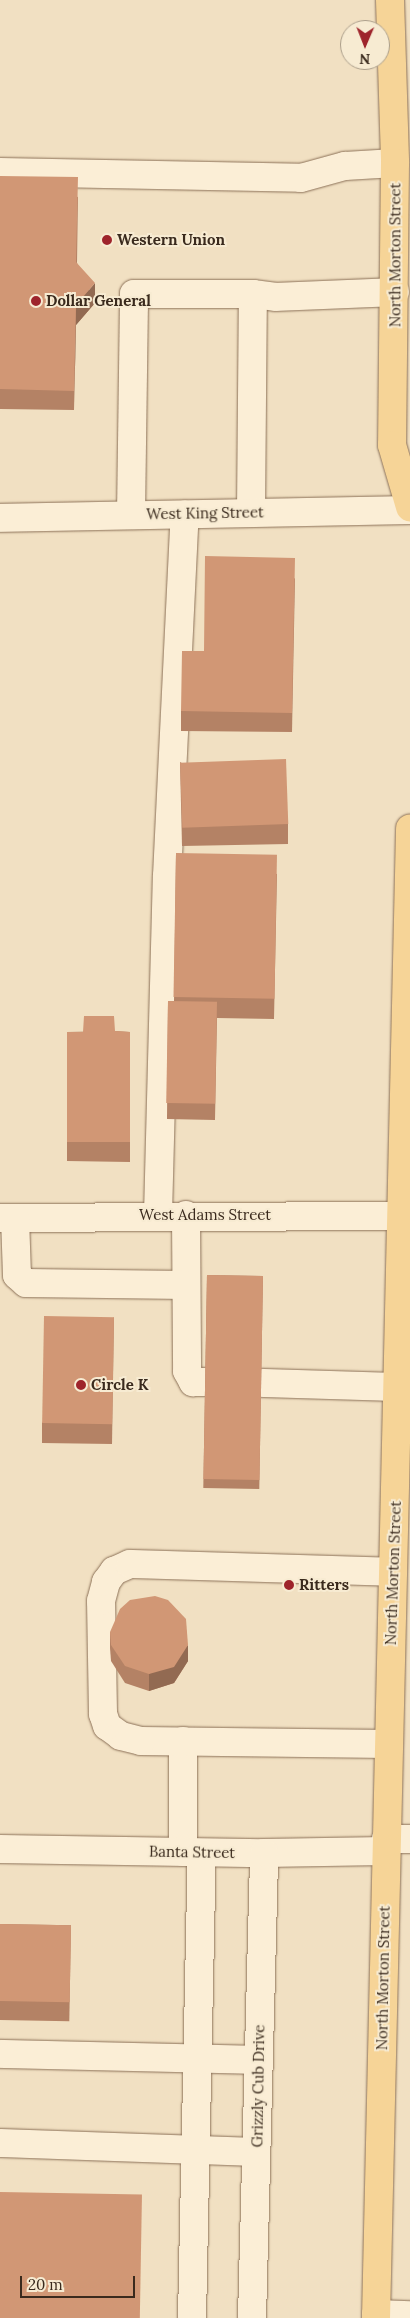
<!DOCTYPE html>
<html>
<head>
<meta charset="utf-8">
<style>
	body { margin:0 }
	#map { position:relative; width:410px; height:2318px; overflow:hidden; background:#f1e0c2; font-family:Lora,serif }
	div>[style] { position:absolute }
	.roads { filter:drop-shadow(0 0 1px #8c7158) drop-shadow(0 0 1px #8c7158) }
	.minor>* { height:28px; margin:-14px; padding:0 14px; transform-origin:14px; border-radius:14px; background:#fbeed6 }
	.major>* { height:28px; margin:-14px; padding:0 14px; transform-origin:14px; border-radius:14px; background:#f6d497 }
	.wall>* { inset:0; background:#b48265; transform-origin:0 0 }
	.shaded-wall>* { inset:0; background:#926a52 }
	.building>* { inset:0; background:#d19775; transform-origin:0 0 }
	.dots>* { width:14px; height:14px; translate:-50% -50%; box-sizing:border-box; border:2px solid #f7ebd2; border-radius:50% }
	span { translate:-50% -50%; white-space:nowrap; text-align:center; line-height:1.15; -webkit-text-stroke:4px #f7ebd2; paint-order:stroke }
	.poi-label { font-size:15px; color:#3a2a1d; font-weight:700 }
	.left { translate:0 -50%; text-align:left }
	.street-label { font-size:15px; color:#3a2a1d }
	.north { position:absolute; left:340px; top:20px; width:50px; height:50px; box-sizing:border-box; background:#f7ebd2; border:1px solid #ab9e8a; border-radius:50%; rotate:181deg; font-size:14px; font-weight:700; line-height:20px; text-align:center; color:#3a2a1d }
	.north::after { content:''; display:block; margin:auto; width:18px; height:22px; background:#9e242b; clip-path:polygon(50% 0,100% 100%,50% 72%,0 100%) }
	.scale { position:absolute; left:20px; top:2276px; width:115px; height:22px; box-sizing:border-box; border:2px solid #3a2a1d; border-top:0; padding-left:6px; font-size:15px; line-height:18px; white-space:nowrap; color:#3a2a1d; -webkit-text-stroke:4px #f7ebd2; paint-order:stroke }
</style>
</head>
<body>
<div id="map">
	<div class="roads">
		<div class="minor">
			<div style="left:0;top:172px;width:301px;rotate:1.1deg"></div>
			<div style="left:301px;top:178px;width:46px;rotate:-15.3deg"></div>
			<div style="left:345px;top:166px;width:50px;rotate:-3.4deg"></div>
			<div style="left:251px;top:512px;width:218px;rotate:-89.5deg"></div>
			<div style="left:253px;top:294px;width:23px;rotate:7deg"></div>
			<div style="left:276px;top:297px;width:119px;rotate:-2.4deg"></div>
			<div style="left:131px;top:515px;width:221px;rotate:-89.2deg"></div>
			<div style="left:134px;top:294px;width:119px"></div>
			<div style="left:0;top:518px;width:410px;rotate:-1.1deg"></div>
			<div style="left:158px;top:1215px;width:339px;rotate:-88.5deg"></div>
			<div style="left:167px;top:876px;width:362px;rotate:-87.2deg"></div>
			<div style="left:186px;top:1215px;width:156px;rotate:89.6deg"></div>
			<div style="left:187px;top:1371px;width:13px;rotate:61deg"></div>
			<div style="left:193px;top:1382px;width:13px"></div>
			<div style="left:0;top:1218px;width:410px;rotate:-0.3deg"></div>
			<div style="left:15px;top:1218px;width:57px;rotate:88deg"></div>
			<div style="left:17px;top:1275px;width:12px;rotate:42deg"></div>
			<div style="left:26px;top:1283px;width:160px;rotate:0.7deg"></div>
			<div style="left:262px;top:1383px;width:136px;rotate:1.7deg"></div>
			<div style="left:183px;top:1741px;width:111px;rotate:90deg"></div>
			<div style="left:388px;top:1744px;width:247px;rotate:-179.3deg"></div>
			<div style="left:141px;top:1741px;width:21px;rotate:-166deg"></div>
			<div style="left:121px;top:1736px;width:17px;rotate:-144deg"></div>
			<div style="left:107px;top:1726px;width:13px;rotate:-108deg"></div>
			<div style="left:103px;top:1714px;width:113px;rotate:-91deg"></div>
			<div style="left:101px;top:1601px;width:20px;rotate:-75deg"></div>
			<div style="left:106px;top:1582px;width:14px;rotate:-54deg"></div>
			<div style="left:114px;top:1571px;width:17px;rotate:-24deg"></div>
			<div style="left:130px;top:1564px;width:263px;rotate:1.7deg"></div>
			<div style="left:386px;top:1839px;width:24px"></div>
			<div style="left:0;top:1849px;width:264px;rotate:0.9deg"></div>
			<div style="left:264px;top:1853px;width:121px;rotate:-0.9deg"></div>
			<div style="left:0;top:2054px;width:258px;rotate:1.3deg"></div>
			<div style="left:0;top:2143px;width:256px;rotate:2deg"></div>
			<div style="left:376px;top:2314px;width:34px;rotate:2deg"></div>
			<div style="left:192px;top:2318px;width:465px;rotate:-88.8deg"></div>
			<div style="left:252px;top:2318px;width:465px;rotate:-88.5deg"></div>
		</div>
		<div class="major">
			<div style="left:390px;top:0;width:163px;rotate:88.2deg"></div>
			<div style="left:395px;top:163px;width:282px;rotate:90.6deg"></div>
			<div style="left:392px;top:445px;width:65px;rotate:73.8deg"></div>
			<div style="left:376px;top:2318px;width:1490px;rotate:-88.69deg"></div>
		</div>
	</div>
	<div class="wall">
		<div style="clip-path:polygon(0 176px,78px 197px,77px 263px,95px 303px,76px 325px,74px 410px,0 409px)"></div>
		<div style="clip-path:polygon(295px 578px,292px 732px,181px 731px,181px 711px,204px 651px)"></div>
		<div style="clip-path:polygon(180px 762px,288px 824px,288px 844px,182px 846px)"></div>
		<div style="clip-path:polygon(176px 853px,277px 874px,274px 1019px,217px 1018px,215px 1120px,167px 1119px,168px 1001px,174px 1001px)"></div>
		<div style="clip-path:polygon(115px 1031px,130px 1032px,130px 1162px,67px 1161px,67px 1032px)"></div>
		<div style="left:207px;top:1275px;width:56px;height:213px;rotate:1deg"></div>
		<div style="clip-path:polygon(114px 1317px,112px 1444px,42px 1443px,42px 1423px)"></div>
		<div style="clip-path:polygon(110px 1632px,188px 1661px,174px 1683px,149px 1691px,125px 1683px,111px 1661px,110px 1648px)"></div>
		<div style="left:0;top:1924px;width:71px;height:96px;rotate:1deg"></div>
	</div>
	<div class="shaded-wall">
		<div style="clip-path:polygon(95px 283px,95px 303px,76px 325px,74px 410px,76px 305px)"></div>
		<div style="clip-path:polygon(188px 1645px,188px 1661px,174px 1683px,149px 1691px,149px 1674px)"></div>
	</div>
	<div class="building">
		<div style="clip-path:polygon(0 176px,78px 177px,76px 262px,95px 283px,76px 305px,74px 391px,0 389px)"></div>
		<div style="clip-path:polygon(205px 556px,295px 558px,292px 713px,181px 711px,182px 651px,204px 651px)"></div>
		<div style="left:286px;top:759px;width:65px;height:106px;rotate:88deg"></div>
		<div style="left:176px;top:853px;width:101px;height:144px;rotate:1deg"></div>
		<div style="left:168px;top:1001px;width:49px;height:102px;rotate:1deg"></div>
		<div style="clip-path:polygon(84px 1016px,114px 1016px,115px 1031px,130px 1032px,130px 1142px,67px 1142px,67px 1032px,83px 1032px)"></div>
		<div style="left:207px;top:1275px;width:56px;height:204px;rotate:1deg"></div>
		<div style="left:44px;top:1316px;width:70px;height:107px;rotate:1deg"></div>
		<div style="clip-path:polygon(155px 1596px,168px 1600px,186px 1619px,188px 1645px,174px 1667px,149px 1674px,125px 1666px,111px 1645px,110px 1632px,120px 1609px,130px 1600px)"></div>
		<div style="left:0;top:1924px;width:71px;height:77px;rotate:1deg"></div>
		<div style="left:0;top:2192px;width:142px;height:126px;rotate:1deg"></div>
	</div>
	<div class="dots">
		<div style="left:107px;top:240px;background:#9e242b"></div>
		<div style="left:36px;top:301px;background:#9e242b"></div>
		<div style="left:81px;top:1385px;background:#9e242b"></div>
		<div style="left:289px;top:1585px;background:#9e242b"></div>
	</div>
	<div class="poi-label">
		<span class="left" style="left:117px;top:240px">Western Union</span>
		<span class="left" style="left:46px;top:301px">Dollar General</span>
		<span class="left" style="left:91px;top:1385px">Circle K</span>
		<span class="left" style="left:299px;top:1585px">Ritters</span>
	</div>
	<div class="street-label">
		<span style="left:395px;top:255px;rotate:-90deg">North Morton Street</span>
		<span style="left:205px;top:513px;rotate:-1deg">West King Street</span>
		<span style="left:205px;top:1215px">West Adams Street</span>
		<span style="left:393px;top:1573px;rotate:-88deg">North Morton Street</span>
		<span style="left:192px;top:1852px;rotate:1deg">Banta Street</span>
		<span style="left:383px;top:1978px;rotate:-89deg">North Morton Street</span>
		<span style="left:258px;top:2086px;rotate:-89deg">Grizzly Cub Drive</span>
	</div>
	<div class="north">N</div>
	<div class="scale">20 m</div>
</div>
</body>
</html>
